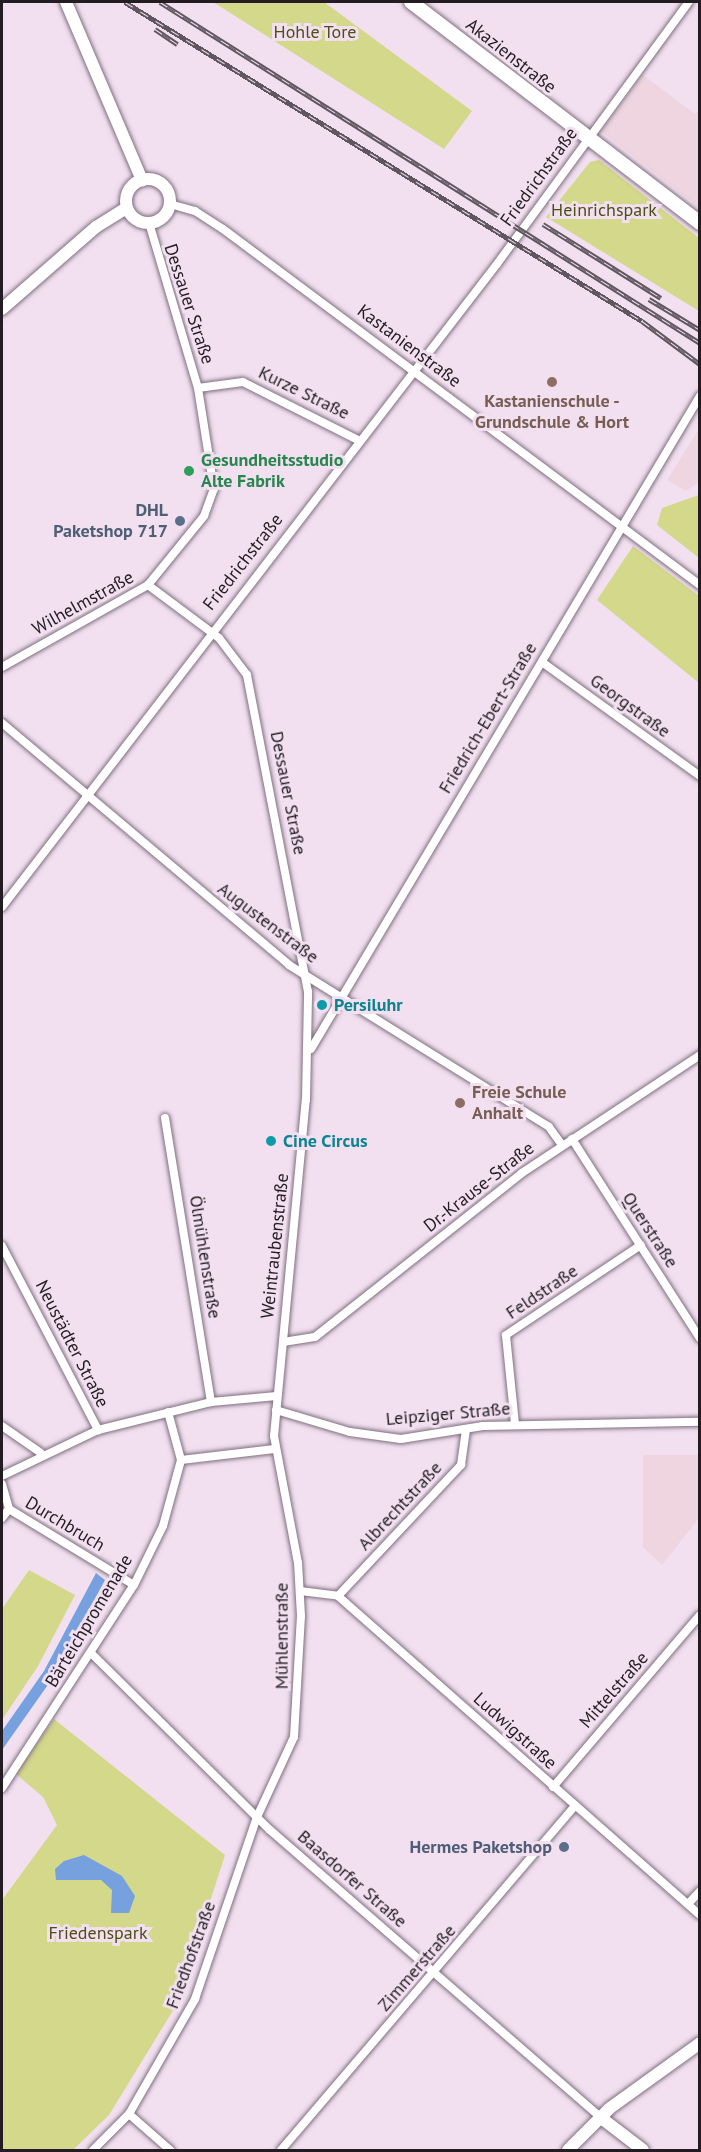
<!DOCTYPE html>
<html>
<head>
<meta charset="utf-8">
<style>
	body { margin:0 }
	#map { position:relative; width:701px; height:2152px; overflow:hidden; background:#f2e0f1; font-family:"PT Sans",sans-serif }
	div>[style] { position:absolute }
	.commercial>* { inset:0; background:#eed5df }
	.green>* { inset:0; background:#d3d88b }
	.water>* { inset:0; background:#76a0de }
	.roads { filter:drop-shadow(0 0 2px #7f6f7e) drop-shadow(0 0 2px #7f6f7e) }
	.street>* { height:8px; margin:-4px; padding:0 4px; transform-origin:4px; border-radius:4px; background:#fff }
	.secondary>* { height:12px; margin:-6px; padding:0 6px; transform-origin:6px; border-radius:6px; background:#fff }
	.secondary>.ring { margin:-6px; padding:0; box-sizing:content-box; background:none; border:12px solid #fff; border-radius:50% }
	.primary>* { height:14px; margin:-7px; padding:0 7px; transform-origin:7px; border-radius:7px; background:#fff }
	.rail>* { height:5px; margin-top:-2.5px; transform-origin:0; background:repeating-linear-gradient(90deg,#f2e0f1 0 9px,#60565f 0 18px); box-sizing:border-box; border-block:2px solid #60565f }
	.dots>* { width:16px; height:16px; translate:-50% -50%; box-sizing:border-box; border:3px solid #f2e0f1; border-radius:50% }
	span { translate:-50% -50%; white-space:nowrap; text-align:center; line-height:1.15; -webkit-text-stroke:6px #f2e0f1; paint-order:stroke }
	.park-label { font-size:18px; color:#4d4f14 }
	.street-label { font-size:18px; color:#231d23 }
	.education-label { font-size:18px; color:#785e54; font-weight:700 }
	.left { translate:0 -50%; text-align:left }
	.leisure-label { font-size:18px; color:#27864d; font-weight:700 }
	.service-label { font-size:18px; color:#4e5e75; font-weight:700 }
	.right { translate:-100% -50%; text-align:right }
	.culture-label { font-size:18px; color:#0d838f; font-weight:700 }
	.frame { position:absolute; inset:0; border:3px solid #231d23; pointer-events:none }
</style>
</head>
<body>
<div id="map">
	<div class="commercial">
		<div style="clip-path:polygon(643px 75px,695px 114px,699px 109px,699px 207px,601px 131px)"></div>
		<div style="clip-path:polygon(699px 429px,699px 482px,686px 491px,667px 480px)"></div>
		<div style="clip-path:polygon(643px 1455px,699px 1455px,699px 1518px,662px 1565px,643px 1547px)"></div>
	</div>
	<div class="green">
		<div style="clip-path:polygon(213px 2px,324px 2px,472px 111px,444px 149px)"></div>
		<div style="clip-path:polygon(599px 160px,699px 238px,699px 311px,546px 217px,590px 162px)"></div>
		<div style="clip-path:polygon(699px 495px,700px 495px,699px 558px,657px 525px,662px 508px)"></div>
		<div style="clip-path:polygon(633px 546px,699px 596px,699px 683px,597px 600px)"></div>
		<div style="clip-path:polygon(29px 1570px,75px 1595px,38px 1666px,2px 1720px,2px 1609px)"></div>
		<div style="clip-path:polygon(54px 1719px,225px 1855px,177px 2004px,109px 2115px,73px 2150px,2px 2150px,2px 1900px,57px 1825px,43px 1797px,16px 1774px)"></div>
	</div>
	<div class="water">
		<div style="clip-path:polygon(96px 1573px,105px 1580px,52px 1679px,2px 1750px,2px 1731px,44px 1671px)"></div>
		<div style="clip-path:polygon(84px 1855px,122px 1876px,135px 1896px,129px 1913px,111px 1913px,112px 1890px,101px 1880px,56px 1880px,55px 1869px,64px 1861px)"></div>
	</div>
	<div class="roads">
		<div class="street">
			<div style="left:170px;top:204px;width:26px;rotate:16deg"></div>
			<div style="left:195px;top:211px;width:33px;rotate:33deg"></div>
			<div style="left:223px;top:229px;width:595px;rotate:36.74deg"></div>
			<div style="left:198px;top:388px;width:45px;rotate:-7.6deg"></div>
			<div style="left:243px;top:382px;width:129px;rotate:26.8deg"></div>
			<div style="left:542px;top:662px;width:195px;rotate:35.8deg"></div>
			<div style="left:2px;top:667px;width:167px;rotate:-29.3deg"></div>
			<div style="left:2px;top:723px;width:375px;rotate:40.1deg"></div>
			<div style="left:289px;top:965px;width:306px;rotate:31.9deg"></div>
			<div style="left:549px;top:1127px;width:22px;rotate:54deg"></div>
			<div style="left:2px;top:907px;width:811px;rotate:-52.41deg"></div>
			<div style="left:497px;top:264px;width:325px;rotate:-53.8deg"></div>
			<div style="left:311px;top:1049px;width:760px;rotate:-59.22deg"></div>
			<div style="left:165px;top:1118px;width:288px;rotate:80.8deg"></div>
			<div style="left:572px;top:1139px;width:237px;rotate:57.3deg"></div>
			<div style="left:2px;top:1246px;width:208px;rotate:62.4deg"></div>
			<div style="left:283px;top:1342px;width:32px;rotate:-9deg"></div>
			<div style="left:315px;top:1337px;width:264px;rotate:-38.4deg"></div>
			<div style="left:522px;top:1173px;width:214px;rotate:-33.5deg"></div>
			<div style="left:276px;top:1410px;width:77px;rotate:16.6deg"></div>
			<div style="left:350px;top:1432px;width:51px;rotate:7.8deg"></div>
			<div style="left:401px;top:1439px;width:83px;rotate:-9deg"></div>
			<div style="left:483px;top:1426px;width:217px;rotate:-1.1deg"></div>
			<div style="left:168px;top:1412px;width:50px;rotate:74.8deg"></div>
			<div style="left:515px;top:1424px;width:89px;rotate:-95.8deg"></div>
			<div style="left:506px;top:1335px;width:162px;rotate:-33.7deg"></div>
			<div style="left:2px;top:1426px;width:47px;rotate:34.7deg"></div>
			<div style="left:181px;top:1460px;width:94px;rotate:-6.7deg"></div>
			<div style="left:2px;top:1476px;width:106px;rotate:-25.6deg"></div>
			<div style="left:98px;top:1430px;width:116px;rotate:-13.9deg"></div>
			<div style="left:211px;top:1402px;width:66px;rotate:-5.2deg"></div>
			<div style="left:2px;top:1484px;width:26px;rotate:74deg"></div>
			<div style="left:9px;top:1509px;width:146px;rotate:31.3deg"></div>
			<div style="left:2px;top:1518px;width:11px;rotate:-52deg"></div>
			<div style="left:300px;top:1591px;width:38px;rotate:7deg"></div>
			<div style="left:338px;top:1596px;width:482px;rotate:41.4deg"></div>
			<div style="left:338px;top:1596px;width:180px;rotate:-46.8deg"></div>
			<div style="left:461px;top:1465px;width:34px;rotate:-82deg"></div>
			<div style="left:92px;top:1654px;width:250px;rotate:44.7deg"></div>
			<div style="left:270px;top:1830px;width:437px;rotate:41deg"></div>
			<div style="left:553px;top:1787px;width:226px;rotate:-49.5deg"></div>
			<div style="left:2px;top:1788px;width:242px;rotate:-57deg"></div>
			<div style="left:134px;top:1585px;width:66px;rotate:-63.8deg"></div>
			<div style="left:163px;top:1526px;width:68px;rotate:-74.7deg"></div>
			<div style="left:688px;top:1904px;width:18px;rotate:-47deg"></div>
			<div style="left:129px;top:2114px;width:55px;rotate:41.3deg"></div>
			<div style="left:93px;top:2150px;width:51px;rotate:-45deg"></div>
			<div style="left:129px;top:2114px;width:133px;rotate:-60.1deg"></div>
			<div style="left:195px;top:1999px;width:192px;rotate:-71.2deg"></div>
			<div style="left:257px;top:1817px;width:88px;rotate:-65.2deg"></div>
			<div style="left:294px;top:1737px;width:121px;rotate:-86.7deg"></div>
			<div style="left:301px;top:1616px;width:53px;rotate:-93.2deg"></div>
			<div style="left:298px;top:1563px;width:129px;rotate:-100.7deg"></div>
			<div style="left:274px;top:1436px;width:338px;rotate:-84.6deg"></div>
			<div style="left:306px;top:1100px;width:108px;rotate:-88.9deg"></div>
			<div style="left:308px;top:992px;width:323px;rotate:-100.9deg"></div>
			<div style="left:247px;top:675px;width:46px;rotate:-127.1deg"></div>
			<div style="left:219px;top:638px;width:89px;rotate:-143.3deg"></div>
			<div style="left:148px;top:585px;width:89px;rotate:-50.9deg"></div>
			<div style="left:204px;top:516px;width:29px;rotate:-70deg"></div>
			<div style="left:214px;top:489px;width:102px;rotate:-99deg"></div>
			<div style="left:198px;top:388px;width:172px;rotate:-106.5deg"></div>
			<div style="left:281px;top:2150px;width:453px;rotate:-49.5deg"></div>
		</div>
		<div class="secondary">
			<div style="left:66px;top:2px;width:194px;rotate:66.9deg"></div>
			<div class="ring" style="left:126px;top:179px;width:32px;height:32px"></div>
			<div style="left:2px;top:309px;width:125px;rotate:-41.1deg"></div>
			<div style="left:96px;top:227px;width:36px;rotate:-32deg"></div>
			<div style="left:600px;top:2117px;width:54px;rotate:37.5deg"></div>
			<div style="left:568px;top:2150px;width:59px;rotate:-45deg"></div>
			<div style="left:610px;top:2108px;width:111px;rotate:-35.8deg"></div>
		</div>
		<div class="primary">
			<div style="left:411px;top:2px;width:364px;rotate:37.4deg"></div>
		</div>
	</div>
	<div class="rail">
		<div style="left:125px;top:2px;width:607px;rotate:31.68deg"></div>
		<div style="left:642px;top:321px;width:72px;rotate:36.6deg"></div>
		<div style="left:160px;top:2px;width:639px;rotate:32.27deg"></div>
		<div style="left:155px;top:29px;width:27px;rotate:34deg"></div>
		<div style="left:543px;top:224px;width:139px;rotate:32.1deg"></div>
		<div style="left:649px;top:299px;width:60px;rotate:31.3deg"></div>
	</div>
	<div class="dots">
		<div style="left:552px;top:382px;background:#8d6e63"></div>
		<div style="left:189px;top:471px;background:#2e9e5b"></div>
		<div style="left:180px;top:521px;background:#5c6f8a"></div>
		<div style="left:322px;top:1005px;background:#0f9aa8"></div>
		<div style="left:460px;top:1103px;background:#8d6e63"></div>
		<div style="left:271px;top:1141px;background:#0f9aa8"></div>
		<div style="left:564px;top:1847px;background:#5c6f8a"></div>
	</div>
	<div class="park-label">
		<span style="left:315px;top:32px">Hohle Tore</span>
		<span style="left:604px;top:210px">Heinrichspark</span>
		<span style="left:98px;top:1933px">Friedenspark</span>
	</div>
	<div class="street-label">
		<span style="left:511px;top:56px;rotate:38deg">Akazienstraße</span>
		<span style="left:539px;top:177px;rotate:-54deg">Friedrichstraße</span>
		<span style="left:189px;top:304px;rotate:72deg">Dessauer Straße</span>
		<span style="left:409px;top:346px;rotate:37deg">Kastanienstraße</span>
		<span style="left:304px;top:393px;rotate:26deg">Kurze Straße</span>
		<span style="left:243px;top:562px;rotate:-52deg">Friedrichstraße</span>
		<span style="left:83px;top:603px;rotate:-29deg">Wilhelmstraße</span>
		<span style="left:630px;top:706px;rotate:36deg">Georgstraße</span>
		<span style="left:488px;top:718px;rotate:-59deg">Friedrich-Ebert-Straße</span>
		<span style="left:288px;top:793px;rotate:79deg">Dessauer Straße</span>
		<span style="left:268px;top:923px;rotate:37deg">Augustenstraße</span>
		<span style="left:479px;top:1187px;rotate:-38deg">Dr.-Krause-Straße</span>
		<span style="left:650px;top:1230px;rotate:57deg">Querstraße</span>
		<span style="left:275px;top:1246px;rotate:-84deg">Weintraubenstraße</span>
		<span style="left:205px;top:1257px;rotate:81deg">Ölmühlenstraße</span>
		<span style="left:542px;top:1292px;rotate:-34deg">Feldstraße</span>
		<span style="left:72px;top:1344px;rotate:63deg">Neustädter Straße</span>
		<span style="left:448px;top:1414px;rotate:-5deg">Leipziger Straße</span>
		<span style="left:400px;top:1506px;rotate:-47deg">Albrechtstraße</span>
		<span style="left:65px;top:1524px;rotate:31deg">Durchbruch</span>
		<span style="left:89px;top:1621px;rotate:-59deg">Bärteichpromenade</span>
		<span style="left:282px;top:1636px;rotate:-90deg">Mühlenstraße</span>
		<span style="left:614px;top:1690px;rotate:-49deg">Mittelstraße</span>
		<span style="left:515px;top:1731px;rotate:42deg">Ludwigstraße</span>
		<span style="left:352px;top:1879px;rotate:41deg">Baasdorfer Straße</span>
		<span style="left:191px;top:1955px;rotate:-70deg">Friedhofstraße</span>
		<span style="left:417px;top:1968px;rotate:-49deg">Zimmerstraße</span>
	</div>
	<div class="education-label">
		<span style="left:552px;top:412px">Kastanienschule -<br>Grundschule &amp; Hort</span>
		<span class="left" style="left:472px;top:1103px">Freie Schule<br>Anhalt</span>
	</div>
	<div class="leisure-label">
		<span class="left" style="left:201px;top:471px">Gesundheitsstudio<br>Alte Fabrik</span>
	</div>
	<div class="service-label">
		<span class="right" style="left:168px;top:521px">DHL<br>Paketshop 717</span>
		<span class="right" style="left:552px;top:1847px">Hermes Paketshop</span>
	</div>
	<div class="culture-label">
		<span class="left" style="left:334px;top:1005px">Persiluhr</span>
		<span class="left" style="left:283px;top:1141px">Cine Circus</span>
	</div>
	<div class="frame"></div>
</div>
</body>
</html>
